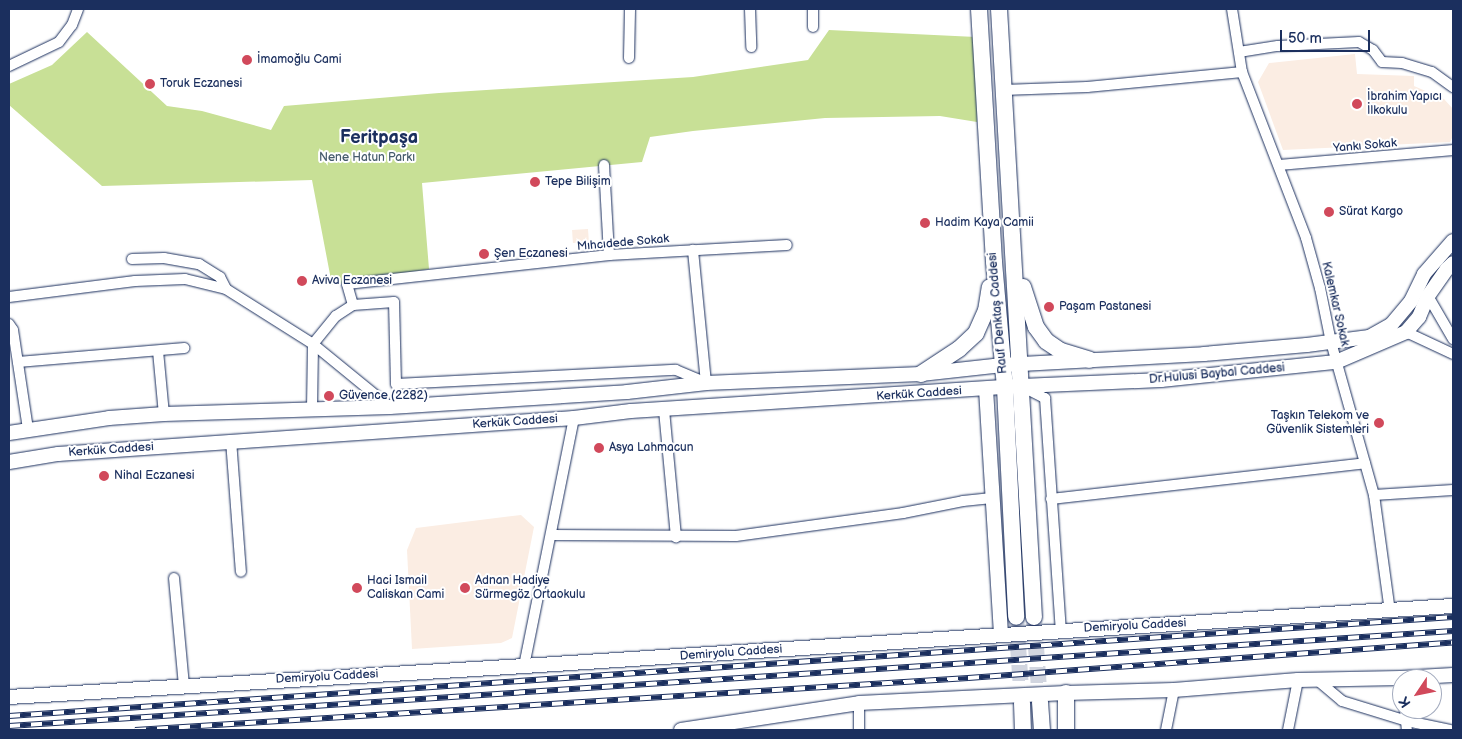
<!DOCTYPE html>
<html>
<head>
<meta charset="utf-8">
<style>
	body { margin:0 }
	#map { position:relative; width:1462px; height:739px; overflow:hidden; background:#fff; font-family:"Balsamiq Sans",sans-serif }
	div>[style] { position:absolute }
	.built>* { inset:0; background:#fbede3; transform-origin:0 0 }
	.green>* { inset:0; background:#c8e096 }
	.primary-tunnel>* { height:16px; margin-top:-8px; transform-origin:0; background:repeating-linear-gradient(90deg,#d1d5df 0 16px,transparent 0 24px) }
	.roads { filter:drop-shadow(0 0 1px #1b2f5e) drop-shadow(0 0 1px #1b2f5e) }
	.street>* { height:10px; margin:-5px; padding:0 5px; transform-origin:5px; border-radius:5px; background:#fff }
	.secondary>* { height:14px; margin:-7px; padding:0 7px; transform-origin:7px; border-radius:7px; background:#fff }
	.primary>* { height:16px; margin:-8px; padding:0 8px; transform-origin:8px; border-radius:8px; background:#fff }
	.rail>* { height:5.5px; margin-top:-2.75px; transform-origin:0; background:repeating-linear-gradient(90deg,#fff 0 11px,#1b2f5e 0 22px); box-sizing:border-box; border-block:1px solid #1b2f5e }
	.dots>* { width:14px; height:14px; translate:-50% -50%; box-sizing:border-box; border:2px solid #fff; border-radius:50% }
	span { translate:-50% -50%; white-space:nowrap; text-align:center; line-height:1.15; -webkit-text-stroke:4px #fff; paint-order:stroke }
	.poi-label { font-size:12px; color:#1b2f5e }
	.left { translate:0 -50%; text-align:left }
	.right { translate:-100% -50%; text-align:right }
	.street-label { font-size:12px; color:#1b2f5e }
	.park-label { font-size:12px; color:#465b6c }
	.district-label { font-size:18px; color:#1b2f5e; font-weight:700 }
	.frame { position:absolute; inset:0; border:10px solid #1b2f5e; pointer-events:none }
	.north { position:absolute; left:1392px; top:669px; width:50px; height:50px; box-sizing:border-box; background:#fff; border:1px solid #a4acbf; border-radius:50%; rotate:236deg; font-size:14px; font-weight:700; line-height:20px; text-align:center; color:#1b2f5e }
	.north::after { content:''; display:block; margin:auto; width:18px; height:22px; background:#d1495b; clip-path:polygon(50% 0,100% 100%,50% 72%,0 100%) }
	.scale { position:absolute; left:1280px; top:30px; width:90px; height:22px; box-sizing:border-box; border:2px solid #1b2f5e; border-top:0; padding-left:6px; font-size:15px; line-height:18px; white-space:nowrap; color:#1b2f5e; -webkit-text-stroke:4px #fff; paint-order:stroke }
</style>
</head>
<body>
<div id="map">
	<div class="built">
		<div style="clip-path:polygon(1355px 54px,1357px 74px,1414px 76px,1414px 86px,1444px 99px,1453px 109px,1453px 136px,1450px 142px,1283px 150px,1258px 82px,1269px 63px)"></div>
		<div style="left:588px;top:229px;width:13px;height:16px;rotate:86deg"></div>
		<div style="clip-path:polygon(521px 515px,534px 527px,512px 638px,501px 643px,412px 649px,407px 550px,416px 528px)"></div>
	</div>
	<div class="green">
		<div style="clip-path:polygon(829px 30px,976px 37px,977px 122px,940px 116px,825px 118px,693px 131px,650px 137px,642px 162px,422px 183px,429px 269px,332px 285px,312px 180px,102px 186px,9px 105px,9px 84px,52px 65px,87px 32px,167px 106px,202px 111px,271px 130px,284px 106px,439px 93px,693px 77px,808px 60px)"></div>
	</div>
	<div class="primary-tunnel">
		<div style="left:1016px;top:617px;width:86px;rotate:86deg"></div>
		<div style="left:1034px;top:619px;width:83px;rotate:85.9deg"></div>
	</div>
	<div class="roads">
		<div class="street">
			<div style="left:750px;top:9px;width:38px;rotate:88deg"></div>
			<div style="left:813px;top:9px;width:18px;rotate:90deg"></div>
			<div style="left:1232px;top:9px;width:64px;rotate:81deg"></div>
			<div style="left:1242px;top:72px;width:178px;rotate:68.9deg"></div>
			<div style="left:1306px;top:238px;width:52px;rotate:74.4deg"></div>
			<div style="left:1320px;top:288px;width:55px;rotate:78.5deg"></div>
			<div style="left:1331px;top:342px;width:159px;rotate:74.3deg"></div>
			<div style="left:1374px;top:495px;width:118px;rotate:82.2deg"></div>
			<div style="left:1239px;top:52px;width:39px;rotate:-9deg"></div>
			<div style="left:1278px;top:46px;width:81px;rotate:-2.8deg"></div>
			<div style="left:1359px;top:42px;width:16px;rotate:30deg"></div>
			<div style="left:1373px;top:50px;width:15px;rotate:53deg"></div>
			<div style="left:1382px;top:62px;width:20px;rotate:3deg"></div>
			<div style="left:1402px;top:63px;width:31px;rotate:17deg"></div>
			<div style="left:1432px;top:72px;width:26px;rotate:36deg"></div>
			<div style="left:629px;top:58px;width:49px;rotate:-88.8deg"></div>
			<div style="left:9px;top:66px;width:55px;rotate:-25.6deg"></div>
			<div style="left:59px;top:42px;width:21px;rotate:-53deg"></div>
			<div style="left:72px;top:25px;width:17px;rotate:-69deg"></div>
			<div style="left:1003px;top:90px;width:84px;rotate:-2deg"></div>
			<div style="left:1087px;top:87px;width:156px;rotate:-5.5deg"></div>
			<div style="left:604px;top:165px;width:90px;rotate:86.8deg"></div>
			<div style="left:1279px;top:165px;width:175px;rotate:-4.9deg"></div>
			<div style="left:132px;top:259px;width:32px;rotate:-2deg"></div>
			<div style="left:164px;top:258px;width:36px;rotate:10deg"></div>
			<div style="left:199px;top:264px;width:25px;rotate:32deg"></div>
			<div style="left:220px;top:277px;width:13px;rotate:63deg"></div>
			<div style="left:1428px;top:296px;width:50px;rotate:59.8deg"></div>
			<div style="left:9px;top:297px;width:127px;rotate:-7.2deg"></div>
			<div style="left:135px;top:281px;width:50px;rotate:-2.3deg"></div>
			<div style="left:185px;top:279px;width:42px;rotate:13.7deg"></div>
			<div style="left:226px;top:289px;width:103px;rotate:32.3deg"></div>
			<div style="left:313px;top:344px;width:99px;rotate:39.3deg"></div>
			<div style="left:353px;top:305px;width:22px;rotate:-106deg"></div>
			<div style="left:347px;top:284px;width:264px;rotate:-6.3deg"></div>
			<div style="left:609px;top:255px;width:178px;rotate:-3.2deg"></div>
			<div style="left:9px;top:324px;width:7px;rotate:56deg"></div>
			<div style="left:13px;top:330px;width:100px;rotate:81.4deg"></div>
			<div style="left:1406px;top:332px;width:52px;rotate:25.1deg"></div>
			<div style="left:158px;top:351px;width:63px;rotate:84.6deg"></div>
			<div style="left:18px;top:362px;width:167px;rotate:-4.8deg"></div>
			<div style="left:1023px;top:387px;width:25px;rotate:27deg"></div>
			<div style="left:1045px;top:398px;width:233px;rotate:86.1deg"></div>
			<div style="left:312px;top:409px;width:65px;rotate:-89.1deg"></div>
			<div style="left:313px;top:344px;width:36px;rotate:-51deg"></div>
			<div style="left:336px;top:316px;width:20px;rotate:-33deg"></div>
			<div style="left:353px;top:305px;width:41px;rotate:-4.2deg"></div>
			<div style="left:394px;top:302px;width:82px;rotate:88.6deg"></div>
			<div style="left:396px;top:384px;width:280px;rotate:-2.9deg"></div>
			<div style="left:676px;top:370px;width:33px;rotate:23deg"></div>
			<div style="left:706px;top:383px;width:134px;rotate:-95.6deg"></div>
			<div style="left:664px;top:410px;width:128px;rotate:84.6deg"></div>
			<div style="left:231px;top:440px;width:132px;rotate:85.7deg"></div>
			<div style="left:1374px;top:495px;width:79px;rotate:-3.6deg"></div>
			<div style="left:1051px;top:499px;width:316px;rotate:-6.5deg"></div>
			<div style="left:551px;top:535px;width:185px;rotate:0.3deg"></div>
			<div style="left:736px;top:536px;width:169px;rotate:-7.8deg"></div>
			<div style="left:903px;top:513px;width:61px;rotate:-11.3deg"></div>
			<div style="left:963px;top:501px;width:29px;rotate:-6deg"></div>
			<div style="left:174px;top:578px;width:107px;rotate:84.7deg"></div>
			<div style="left:524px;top:666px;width:253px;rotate:-78.6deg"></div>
			<div style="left:1316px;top:679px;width:34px;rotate:40deg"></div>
			<div style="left:1342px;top:701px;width:68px;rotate:17.1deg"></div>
			<div style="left:1407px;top:721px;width:44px;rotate:11.8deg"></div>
			<div style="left:1405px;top:709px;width:21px;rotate:85deg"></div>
			<div style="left:859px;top:730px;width:27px;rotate:-90deg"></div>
			<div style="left:1166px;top:730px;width:41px;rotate:-78.7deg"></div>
			<div style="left:1288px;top:730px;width:51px;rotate:-78.7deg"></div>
		</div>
		<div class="secondary">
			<div style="left:986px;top:389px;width:245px;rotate:86.5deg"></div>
			<div style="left:9px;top:433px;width:101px;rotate:-8.5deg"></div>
			<div style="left:109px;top:418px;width:55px;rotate:-4.2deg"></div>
			<div style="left:164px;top:414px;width:226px;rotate:-1.8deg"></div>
			<div style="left:390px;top:407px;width:237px;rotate:-3.6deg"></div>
			<div style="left:627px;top:392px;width:80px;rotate:-6.5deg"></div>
			<div style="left:706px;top:383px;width:215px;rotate:-2.4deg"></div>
			<div style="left:921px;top:374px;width:82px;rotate:-6.3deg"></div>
			<div style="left:1003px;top:365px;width:201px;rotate:-3.1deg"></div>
			<div style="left:1204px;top:354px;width:103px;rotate:-5deg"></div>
			<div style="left:1307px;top:345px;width:63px;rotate:-7.4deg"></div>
			<div style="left:1369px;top:337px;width:25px;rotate:-29deg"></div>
			<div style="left:1391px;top:325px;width:31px;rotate:-50deg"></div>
			<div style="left:1411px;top:301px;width:30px;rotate:-64deg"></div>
			<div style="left:1424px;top:274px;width:44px;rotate:-48.7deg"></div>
			<div style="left:9px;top:462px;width:50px;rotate:-9.3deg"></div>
			<div style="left:58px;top:454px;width:517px;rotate:-3.99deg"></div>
			<div style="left:574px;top:418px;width:57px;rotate:-7deg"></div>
			<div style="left:631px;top:411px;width:392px;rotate:-3.7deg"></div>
			<div style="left:1022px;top:386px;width:139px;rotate:-2.5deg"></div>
			<div style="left:1161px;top:380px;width:176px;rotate:-5.9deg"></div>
			<div style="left:1336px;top:362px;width:76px;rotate:-23.2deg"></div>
			<div style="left:1406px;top:332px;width:20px;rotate:-49deg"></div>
			<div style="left:1419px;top:317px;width:23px;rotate:-67deg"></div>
			<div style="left:1428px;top:296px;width:33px;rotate:-55deg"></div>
			<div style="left:1447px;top:269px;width:8px;rotate:-45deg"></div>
			<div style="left:9px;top:697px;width:516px;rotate:-3.44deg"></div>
			<div style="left:524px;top:666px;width:931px;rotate:-3.7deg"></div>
			<div style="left:681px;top:730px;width:180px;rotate:-8.6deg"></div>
			<div style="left:859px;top:703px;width:207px;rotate:-2.8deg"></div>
			<div style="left:1066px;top:693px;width:108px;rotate:-1.6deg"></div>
			<div style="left:1174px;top:690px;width:124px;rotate:-4.6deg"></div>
			<div style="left:1298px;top:680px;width:103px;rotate:-1.1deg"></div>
			<div style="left:1401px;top:678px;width:52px;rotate:-3.3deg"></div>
		</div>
		<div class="primary">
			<div style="left:979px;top:9px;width:253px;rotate:86.6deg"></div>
			<div style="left:994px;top:262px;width:126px;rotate:85deg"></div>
			<div style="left:1005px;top:388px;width:229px;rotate:87.2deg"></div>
			<div style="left:999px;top:9px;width:609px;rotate:86.71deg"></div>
			<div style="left:1023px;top:287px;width:42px;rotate:72deg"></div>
			<div style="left:1036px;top:327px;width:17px;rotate:54deg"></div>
			<div style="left:1046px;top:341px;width:18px;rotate:34deg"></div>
			<div style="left:1061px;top:351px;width:30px;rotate:17deg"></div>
			<div style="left:921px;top:374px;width:45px;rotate:-33.3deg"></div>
			<div style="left:959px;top:349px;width:23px;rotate:-43deg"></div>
			<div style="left:976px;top:333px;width:24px;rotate:-66deg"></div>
			<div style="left:986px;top:311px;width:24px;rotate:-81deg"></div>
			<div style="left:1040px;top:702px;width:28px;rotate:86deg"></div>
			<div style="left:1022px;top:703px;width:27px;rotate:88deg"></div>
			<div style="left:1066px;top:730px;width:37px;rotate:-90deg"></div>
		</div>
	</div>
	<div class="rail">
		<div style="left:9px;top:716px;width:1447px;rotate:-3.92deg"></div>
		<div style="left:9px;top:726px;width:1447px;rotate:-3.76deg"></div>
		<div style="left:135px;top:730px;width:835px;rotate:-3.57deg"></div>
		<div style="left:968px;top:678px;width:486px;rotate:-4.2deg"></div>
	</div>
	<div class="dots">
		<div style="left:247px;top:60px;background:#d1495b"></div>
		<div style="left:150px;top:84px;background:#d1495b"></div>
		<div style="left:1357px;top:104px;background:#d1495b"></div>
		<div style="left:535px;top:182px;background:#d1495b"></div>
		<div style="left:1329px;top:212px;background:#d1495b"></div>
		<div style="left:925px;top:223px;background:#d1495b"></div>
		<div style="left:484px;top:254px;background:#d1495b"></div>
		<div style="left:302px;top:281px;background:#d1495b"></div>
		<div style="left:1049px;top:307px;background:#d1495b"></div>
		<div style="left:329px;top:396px;background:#d1495b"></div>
		<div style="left:1379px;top:423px;background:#d1495b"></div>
		<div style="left:599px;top:448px;background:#d1495b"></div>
		<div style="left:104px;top:476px;background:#d1495b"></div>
		<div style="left:357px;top:588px;background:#d1495b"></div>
		<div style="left:465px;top:588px;background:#d1495b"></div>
	</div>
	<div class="poi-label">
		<span class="left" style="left:257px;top:60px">İmamoğlu Cami</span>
		<span class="left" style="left:160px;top:84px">Toruk Eczanesi</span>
		<span class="left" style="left:1367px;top:104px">İbrahim Yapıcı<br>İlkokulu</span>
		<span class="left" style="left:545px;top:182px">Tepe Bilişim</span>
		<span class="left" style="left:1339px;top:212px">Sürat Kargo</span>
		<span class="left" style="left:935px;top:223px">Hadim Kaya Camii</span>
		<span class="left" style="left:494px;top:254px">Şen Eczanesi</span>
		<span class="left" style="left:312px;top:281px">Aviva Eczanesi</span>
		<span class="left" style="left:1059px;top:307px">Paşam Pastanesi</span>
		<span class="left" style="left:339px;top:396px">Güvence (2282)</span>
		<span class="right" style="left:1369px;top:423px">Taşkın Telekom ve<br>Güvenlik Sistemleri</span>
		<span class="left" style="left:609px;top:448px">Asya Lahmacun</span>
		<span class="left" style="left:114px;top:476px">Nihal Eczanesi</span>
		<span class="left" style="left:367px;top:588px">Haci Ismail<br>Caliskan Cami</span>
		<span class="left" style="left:475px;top:588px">Adnan Hadiye<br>Sürmegöz Ortaokulu</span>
	</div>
	<div class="street-label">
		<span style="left:1365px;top:146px;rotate:-5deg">Yankı Sokak</span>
		<span style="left:623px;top:243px;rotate:-5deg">Mıhcıdede Sokak</span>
		<span style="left:1335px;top:304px;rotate:77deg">Kalemkar Sokak</span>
		<span style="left:998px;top:313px;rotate:-95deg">Rauf Denktaş Caddesi</span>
		<span style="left:1217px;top:374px;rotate:-5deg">Dr.Hulusi Baybal Caddesi</span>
		<span style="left:919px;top:394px;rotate:-4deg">Kerkük Caddesi</span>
		<span style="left:515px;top:422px;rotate:-4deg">Kerkük Caddesi</span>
		<span style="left:111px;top:450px;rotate:-4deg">Kerkük Caddesi</span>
		<span style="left:1135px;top:626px;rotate:-3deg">Demiryolu Caddesi</span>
		<span style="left:731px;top:653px;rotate:-4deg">Demiryolu Caddesi</span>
		<span style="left:327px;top:677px;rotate:-3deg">Demiryolu Caddesi</span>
	</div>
	<div class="park-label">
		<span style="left:367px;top:158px">Nene Hatun Parkı</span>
	</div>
	<div class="district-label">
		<span style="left:379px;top:138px">Feritpaşa</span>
	</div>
	<div class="frame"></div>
	<div class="north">K</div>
	<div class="scale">50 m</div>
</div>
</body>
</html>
